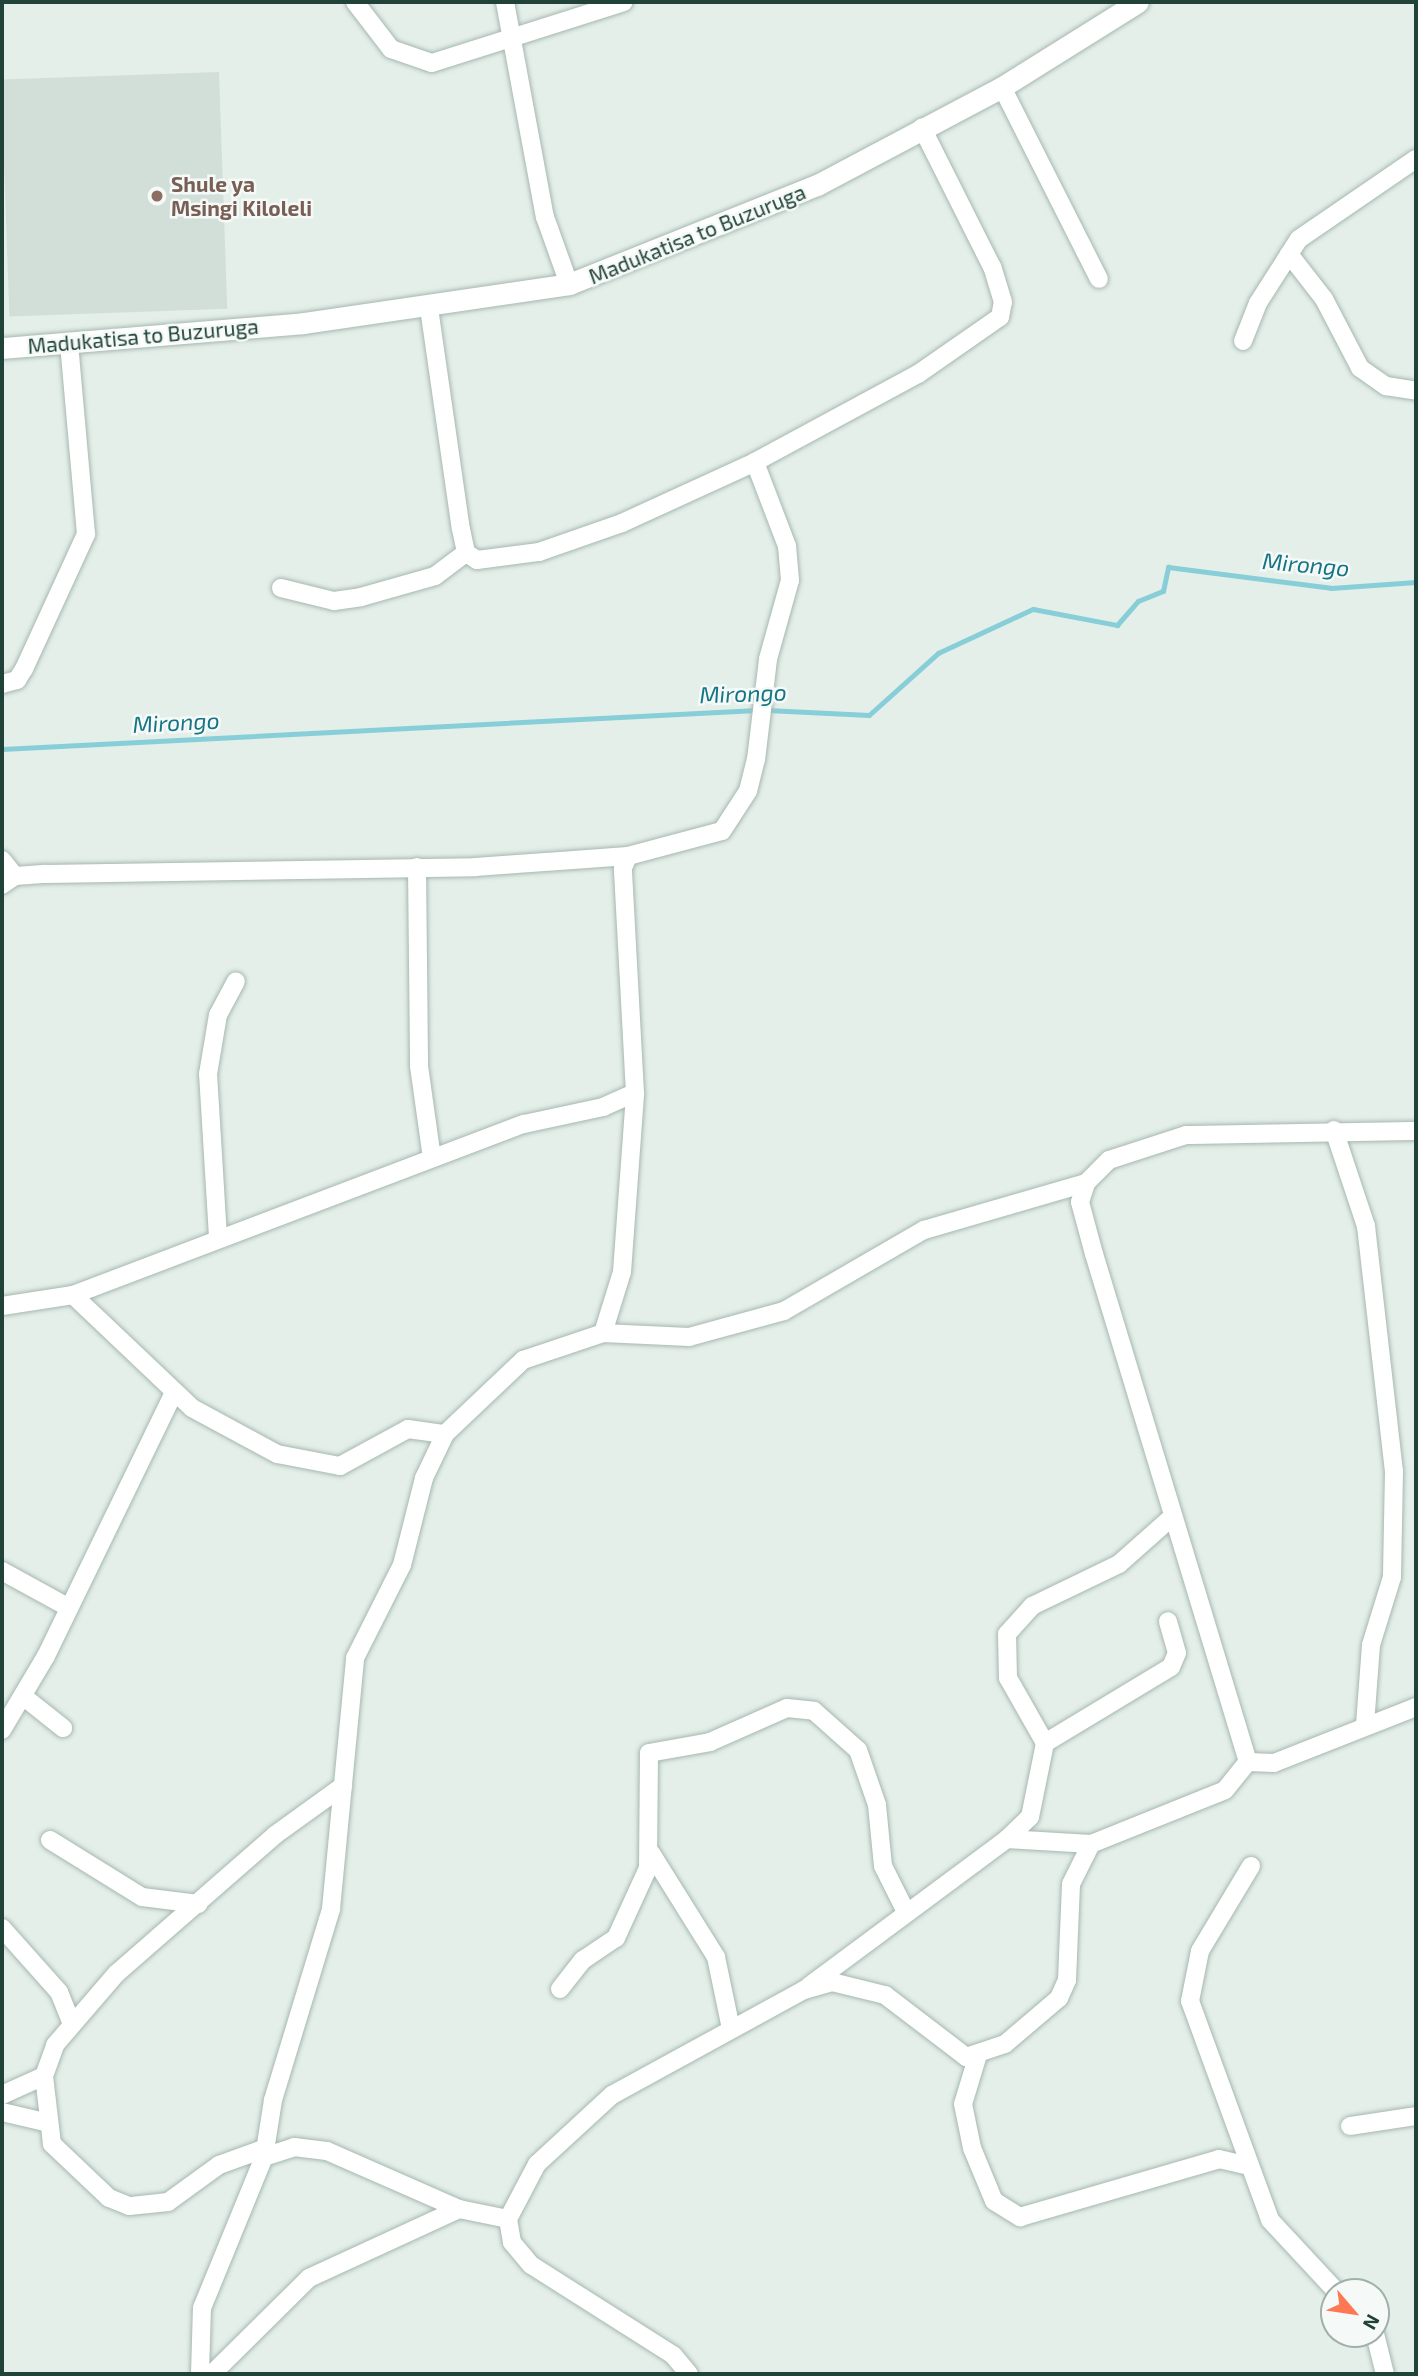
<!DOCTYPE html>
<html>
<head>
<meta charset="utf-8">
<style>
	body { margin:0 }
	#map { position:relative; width:1418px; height:2376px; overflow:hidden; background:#e4efe9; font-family:"Exo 2",sans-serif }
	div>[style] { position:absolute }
	.built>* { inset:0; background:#d2dfd8; transform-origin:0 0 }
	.stream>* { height:5px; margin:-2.5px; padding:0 2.5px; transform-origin:2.5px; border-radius:2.5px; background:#88ced8 }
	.roads { filter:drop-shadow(0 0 2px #a6b8b0) drop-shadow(0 0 2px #a6b8b0) }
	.street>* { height:18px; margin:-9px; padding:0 9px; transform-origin:9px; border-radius:9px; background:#fff }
	.secondary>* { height:21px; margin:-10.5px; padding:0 10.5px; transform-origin:10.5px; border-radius:10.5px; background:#fff }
	.dots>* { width:19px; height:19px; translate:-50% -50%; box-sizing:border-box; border:4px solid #f5faf8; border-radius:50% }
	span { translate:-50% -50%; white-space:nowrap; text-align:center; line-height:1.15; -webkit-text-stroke:5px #f5faf8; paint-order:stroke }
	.education-label { font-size:21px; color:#785e54; font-weight:700 }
	.left { translate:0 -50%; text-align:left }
	.street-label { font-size:21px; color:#214238 }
	.water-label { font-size:23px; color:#167584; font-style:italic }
	.frame { position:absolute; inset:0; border:4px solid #214238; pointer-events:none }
	.north { position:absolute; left:1320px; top:2278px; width:70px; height:70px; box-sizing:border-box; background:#f5faf8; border:2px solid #a0b0ab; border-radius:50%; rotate:119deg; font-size:19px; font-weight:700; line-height:28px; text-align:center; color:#214238 }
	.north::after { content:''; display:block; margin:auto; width:24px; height:32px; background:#fd7853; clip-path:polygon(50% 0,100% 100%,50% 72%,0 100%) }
</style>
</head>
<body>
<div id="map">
	<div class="built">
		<div style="left:219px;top:72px;width:237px;height:218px;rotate:88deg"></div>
	</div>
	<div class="stream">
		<div style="left:767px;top:710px;width:102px;rotate:2.8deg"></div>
		<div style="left:869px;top:715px;width:93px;rotate:-41.9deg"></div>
		<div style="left:938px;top:653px;width:105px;rotate:-24.9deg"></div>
		<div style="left:1033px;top:609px;width:86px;rotate:10.8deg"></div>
		<div style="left:1117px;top:625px;width:32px;rotate:-49deg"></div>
		<div style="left:1138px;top:601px;width:27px;rotate:-22deg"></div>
		<div style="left:1163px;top:591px;width:25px;rotate:-78deg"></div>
		<div style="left:1168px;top:567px;width:164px;rotate:7.3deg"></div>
		<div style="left:1331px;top:588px;width:85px;rotate:-4deg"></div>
		<div style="left:2px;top:749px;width:756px;rotate:-2.96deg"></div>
	</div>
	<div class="roads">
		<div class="street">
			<div style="left:355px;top:2px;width:59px;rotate:52.5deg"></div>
			<div style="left:391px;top:49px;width:43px;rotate:18.9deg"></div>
			<div style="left:432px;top:63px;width:201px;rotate:-17.6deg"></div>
			<div style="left:505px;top:2px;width:219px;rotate:79.5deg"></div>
			<div style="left:545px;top:217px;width:71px;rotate:70.3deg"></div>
			<div style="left:1002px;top:87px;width:215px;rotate:63.2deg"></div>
			<div style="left:1289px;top:254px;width:57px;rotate:52.1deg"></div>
			<div style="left:1324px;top:299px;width:78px;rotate:62.4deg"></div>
			<div style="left:1360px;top:368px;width:32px;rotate:35deg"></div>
			<div style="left:1386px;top:386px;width:30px;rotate:9deg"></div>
			<div style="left:429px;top:308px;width:223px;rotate:81.8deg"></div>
			<div style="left:461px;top:529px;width:25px;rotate:78deg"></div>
			<div style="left:466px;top:553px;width:13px;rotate:32deg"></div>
			<div style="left:477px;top:560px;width:63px;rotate:-7.4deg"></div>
			<div style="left:539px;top:552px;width:88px;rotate:-19.3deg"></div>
			<div style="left:622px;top:523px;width:146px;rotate:-24.6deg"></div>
			<div style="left:1243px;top:341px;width:41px;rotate:-68.5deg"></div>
			<div style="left:1258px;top:303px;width:76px;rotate:-57.4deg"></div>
			<div style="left:1299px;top:239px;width:142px;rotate:-34.4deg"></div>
			<div style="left:281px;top:588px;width:55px;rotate:13.8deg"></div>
			<div style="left:334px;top:601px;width:27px;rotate:-8deg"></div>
			<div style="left:361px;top:597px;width:77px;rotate:-15.8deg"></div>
			<div style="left:435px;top:576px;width:39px;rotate:-37deg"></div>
			<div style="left:2px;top:684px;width:16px;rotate:-15deg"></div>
			<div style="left:17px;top:680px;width:13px;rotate:-58deg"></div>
			<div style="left:24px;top:669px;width:149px;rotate:-65.3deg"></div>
			<div style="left:86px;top:534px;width:192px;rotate:-95.1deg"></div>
			<div style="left:2px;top:860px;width:21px;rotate:51deg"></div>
			<div style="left:417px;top:867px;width:199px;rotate:89.4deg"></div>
			<div style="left:419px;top:1066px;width:93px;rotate:82deg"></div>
			<div style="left:2px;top:885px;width:16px;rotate:-35deg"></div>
			<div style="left:15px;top:876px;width:31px;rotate:-4deg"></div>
			<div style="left:46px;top:874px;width:429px;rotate:-0.9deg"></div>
			<div style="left:475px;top:867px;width:153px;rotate:-4.1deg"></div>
			<div style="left:1334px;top:1130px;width:101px;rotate:71.6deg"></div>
			<div style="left:1366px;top:1226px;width:247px;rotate:83.5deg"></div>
			<div style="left:1394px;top:1471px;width:106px;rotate:91.1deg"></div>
			<div style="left:1392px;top:1577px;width:71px;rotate:107.2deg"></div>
			<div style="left:1371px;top:1645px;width:79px;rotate:94.3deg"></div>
			<div style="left:218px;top:1237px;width:163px;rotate:-93.5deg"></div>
			<div style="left:208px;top:1074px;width:60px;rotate:-80.4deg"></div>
			<div style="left:218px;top:1015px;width:38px;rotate:-62deg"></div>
			<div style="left:73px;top:1295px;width:164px;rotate:43.5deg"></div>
			<div style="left:192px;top:1408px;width:97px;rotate:28.4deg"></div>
			<div style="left:277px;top:1454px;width:64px;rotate:10.8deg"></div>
			<div style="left:340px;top:1466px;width:77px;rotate:-28.6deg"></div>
			<div style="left:408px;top:1429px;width:37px;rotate:8deg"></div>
			<div style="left:2px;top:1306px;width:72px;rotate:-8.8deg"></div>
			<div style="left:73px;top:1295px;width:482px;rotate:-20.8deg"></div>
			<div style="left:524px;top:1124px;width:81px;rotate:-12.1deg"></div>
			<div style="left:603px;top:1107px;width:35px;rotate:-24deg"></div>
			<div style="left:635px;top:1093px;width:225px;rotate:-93.1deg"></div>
			<div style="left:623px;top:868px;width:13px;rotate:-67deg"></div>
			<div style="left:628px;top:856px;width:97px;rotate:-14.9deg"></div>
			<div style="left:722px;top:831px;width:48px;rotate:-57deg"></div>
			<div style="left:748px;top:791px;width:32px;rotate:-76deg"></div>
			<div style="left:756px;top:760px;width:102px;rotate:-83.2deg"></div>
			<div style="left:768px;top:659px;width:82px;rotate:-74.4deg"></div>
			<div style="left:790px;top:580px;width:34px;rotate:-95deg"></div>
			<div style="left:787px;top:546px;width:90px;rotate:-110.9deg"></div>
			<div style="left:755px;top:462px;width:185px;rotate:-28.4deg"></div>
			<div style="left:918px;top:374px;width:100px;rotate:-34.8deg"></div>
			<div style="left:1000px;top:317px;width:15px;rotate:-79deg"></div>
			<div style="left:1003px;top:302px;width:37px;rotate:-107deg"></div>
			<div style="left:992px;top:267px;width:156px;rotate:-116.7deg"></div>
			<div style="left:603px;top:1333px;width:64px;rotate:-72.7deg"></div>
			<div style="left:622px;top:1272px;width:179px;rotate:-85.8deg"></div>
			<div style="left:2px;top:1571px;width:73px;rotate:28.7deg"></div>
			<div style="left:24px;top:1697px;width:50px;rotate:38.5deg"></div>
			<div style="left:2px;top:1730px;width:86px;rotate:-59.3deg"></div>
			<div style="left:46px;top:1656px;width:293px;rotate:-64.1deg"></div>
			<div style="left:1045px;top:1743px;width:147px;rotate:-31.1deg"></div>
			<div style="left:1171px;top:1667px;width:15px;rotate:-67deg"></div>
			<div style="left:1177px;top:1653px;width:33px;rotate:-106deg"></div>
			<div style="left:1248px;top:1762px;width:26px;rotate:2deg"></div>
			<div style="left:1274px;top:1763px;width:153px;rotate:-21.5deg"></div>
			<div style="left:1007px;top:1839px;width:32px;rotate:-44deg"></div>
			<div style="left:1030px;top:1817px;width:76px;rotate:-78.5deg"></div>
			<div style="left:1045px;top:1743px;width:75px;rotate:-119.6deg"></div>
			<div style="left:1008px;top:1678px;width:44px;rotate:-91.3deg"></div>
			<div style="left:1007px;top:1634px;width:38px;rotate:-48deg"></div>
			<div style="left:1032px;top:1606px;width:97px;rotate:-25.8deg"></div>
			<div style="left:1119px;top:1564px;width:72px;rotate:-41.6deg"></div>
			<div style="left:50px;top:1840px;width:108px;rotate:31.8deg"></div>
			<div style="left:142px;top:1897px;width:57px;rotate:7deg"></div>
			<div style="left:651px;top:1853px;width:123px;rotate:58deg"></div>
			<div style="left:716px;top:1957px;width:74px;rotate:78.2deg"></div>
			<div style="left:1251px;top:1866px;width:99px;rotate:121deg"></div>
			<div style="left:1200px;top:1951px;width:51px;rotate:101.3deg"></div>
			<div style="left:1190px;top:2001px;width:233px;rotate:69.9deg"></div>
			<div style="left:1270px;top:2220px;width:98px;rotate:47.1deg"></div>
			<div style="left:2px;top:1928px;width:86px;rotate:48.3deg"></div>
			<div style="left:59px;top:1992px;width:35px;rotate:68deg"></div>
			<div style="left:809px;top:1986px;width:247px;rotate:-36.6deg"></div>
			<div style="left:1007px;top:1839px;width:84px;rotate:3.4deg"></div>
			<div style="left:560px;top:1989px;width:37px;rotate:-52deg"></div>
			<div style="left:583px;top:1960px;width:40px;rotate:-34deg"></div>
			<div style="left:616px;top:1938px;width:77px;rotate:-65.4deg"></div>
			<div style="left:648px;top:1868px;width:115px;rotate:-89.5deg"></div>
			<div style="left:649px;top:1753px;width:62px;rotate:-10.2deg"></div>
			<div style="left:710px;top:1742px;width:84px;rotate:-23.8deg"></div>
			<div style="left:787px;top:1708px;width:27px;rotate:6deg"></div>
			<div style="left:814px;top:1711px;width:59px;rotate:41.6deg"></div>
			<div style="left:858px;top:1750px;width:58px;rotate:70.9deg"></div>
			<div style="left:877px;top:1805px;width:61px;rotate:84.4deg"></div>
			<div style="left:883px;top:1866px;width:51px;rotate:63.4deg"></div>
			<div style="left:977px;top:2058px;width:48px;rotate:106.9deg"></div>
			<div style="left:963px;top:2104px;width:45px;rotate:78.4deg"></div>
			<div style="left:972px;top:2148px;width:57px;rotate:67.5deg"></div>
			<div style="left:994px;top:2201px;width:31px;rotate:32deg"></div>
			<div style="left:1020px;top:2217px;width:207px;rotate:-16.2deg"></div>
			<div style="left:1219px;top:2159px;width:31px;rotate:13deg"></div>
			<div style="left:2px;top:2095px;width:46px;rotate:-24.3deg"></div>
			<div style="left:2px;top:2112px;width:44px;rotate:13.1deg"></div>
			<div style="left:1350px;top:2126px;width:67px;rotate:-8.6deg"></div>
			<div style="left:266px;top:2148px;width:50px;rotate:160.1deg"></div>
			<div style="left:219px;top:2165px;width:63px;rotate:144deg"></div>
			<div style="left:168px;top:2202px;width:39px;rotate:174deg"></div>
			<div style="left:129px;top:2206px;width:22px;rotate:-158deg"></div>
			<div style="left:109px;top:2198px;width:79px;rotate:-136.5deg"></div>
			<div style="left:52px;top:2144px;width:68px;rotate:-96.7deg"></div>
			<div style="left:44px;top:2076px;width:33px;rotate:-70deg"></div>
			<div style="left:55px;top:2045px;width:95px;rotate:-49.3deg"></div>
			<div style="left:117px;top:1973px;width:210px;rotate:-41.1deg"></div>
			<div style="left:275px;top:1835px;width:84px;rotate:-35.8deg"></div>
			<div style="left:264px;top:2157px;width:32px;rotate:-18deg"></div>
			<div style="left:294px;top:2147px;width:33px;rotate:7deg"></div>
			<div style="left:327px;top:2151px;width:144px;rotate:23.7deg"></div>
			<div style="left:459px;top:2209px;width:50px;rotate:11.5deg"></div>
			<div style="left:1375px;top:2334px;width:41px;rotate:76deg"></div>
			<div style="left:200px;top:2374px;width:66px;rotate:-88.3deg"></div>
			<div style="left:202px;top:2308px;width:163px;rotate:-67.7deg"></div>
			<div style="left:264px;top:2157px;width:58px;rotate:-81deg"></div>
			<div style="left:273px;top:2100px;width:200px;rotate:-73.1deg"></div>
			<div style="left:331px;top:1909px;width:252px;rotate:-84.5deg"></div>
			<div style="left:355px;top:1658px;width:104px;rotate:-63.2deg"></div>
			<div style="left:402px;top:1565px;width:90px;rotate:-75.8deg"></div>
			<div style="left:424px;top:1478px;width:49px;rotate:-64.5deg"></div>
			<div style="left:445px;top:1434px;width:108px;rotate:-43.5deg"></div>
			<div style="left:523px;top:1360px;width:84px;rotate:-18.6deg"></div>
			<div style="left:603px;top:1333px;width:86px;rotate:2.7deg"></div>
			<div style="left:689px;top:1337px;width:98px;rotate:-15.3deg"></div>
			<div style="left:784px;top:1311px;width:162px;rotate:-30.1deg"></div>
			<div style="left:924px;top:1230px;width:169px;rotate:-16.2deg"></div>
			<div style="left:212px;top:2374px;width:136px;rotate:-44.7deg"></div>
			<div style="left:309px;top:2278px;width:165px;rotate:-24.7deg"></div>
			<div style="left:689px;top:2374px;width:25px;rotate:-130deg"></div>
			<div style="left:673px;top:2355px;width:168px;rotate:-147.6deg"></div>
			<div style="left:531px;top:2265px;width:30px;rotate:-130deg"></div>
			<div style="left:512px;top:2242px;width:23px;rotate:-100deg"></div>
			<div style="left:508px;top:2219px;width:62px;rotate:-62.2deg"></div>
			<div style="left:537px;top:2164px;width:102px;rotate:-42.6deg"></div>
			<div style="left:612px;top:2095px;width:219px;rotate:-28.7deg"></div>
			<div style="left:804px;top:1990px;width:29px;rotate:-16deg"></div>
			<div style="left:832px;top:1982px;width:55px;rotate:13.8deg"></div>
			<div style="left:885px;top:1995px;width:102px;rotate:37.4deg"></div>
			<div style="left:966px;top:2057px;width:41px;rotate:-18.4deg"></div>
			<div style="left:1005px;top:2044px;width:71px;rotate:-40.4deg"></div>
			<div style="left:1059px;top:1998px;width:20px;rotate:-66deg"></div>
			<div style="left:1067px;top:1980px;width:96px;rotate:-87.6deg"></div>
			<div style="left:1071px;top:1884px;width:45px;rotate:-63.4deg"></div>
			<div style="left:1091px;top:1844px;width:144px;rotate:-21.9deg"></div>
			<div style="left:1225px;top:1790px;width:36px;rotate:-51deg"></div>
			<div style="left:1248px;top:1762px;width:531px;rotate:-106.86deg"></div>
			<div style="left:1094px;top:1254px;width:54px;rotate:-105.1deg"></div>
			<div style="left:1080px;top:1202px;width:20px;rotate:-72deg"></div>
			<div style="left:1086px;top:1183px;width:33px;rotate:-45deg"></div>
			<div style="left:1109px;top:1160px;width:81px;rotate:-18deg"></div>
			<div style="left:1186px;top:1135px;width:230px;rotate:-1deg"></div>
		</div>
		<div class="secondary">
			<div style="left:2px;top:348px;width:302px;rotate:-4.7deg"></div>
			<div style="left:303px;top:323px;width:269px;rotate:-8.3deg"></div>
			<div style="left:569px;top:284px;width:267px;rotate:-21.8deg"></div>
			<div style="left:817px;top:185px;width:209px;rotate:-27.9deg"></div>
			<div style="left:1002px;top:87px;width:160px;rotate:-32deg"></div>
		</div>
	</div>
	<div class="dots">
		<div style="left:157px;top:196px;background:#8d6e63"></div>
	</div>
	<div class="education-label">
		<span class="left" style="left:171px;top:196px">Shule ya<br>Msingi Kiloleli</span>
	</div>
	<div class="street-label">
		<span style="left:697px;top:234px;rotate:-22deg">Madukatisa to Buzuruga</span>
		<span style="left:143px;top:336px;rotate:-5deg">Madukatisa to Buzuruga</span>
	</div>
	<div class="water-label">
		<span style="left:1306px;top:564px;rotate:5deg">Mirongo</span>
		<span style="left:743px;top:693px;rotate:-2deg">Mirongo</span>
		<span style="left:176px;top:722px;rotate:-3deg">Mirongo</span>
	</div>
	<div class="frame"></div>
	<div class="north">N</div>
</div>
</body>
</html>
